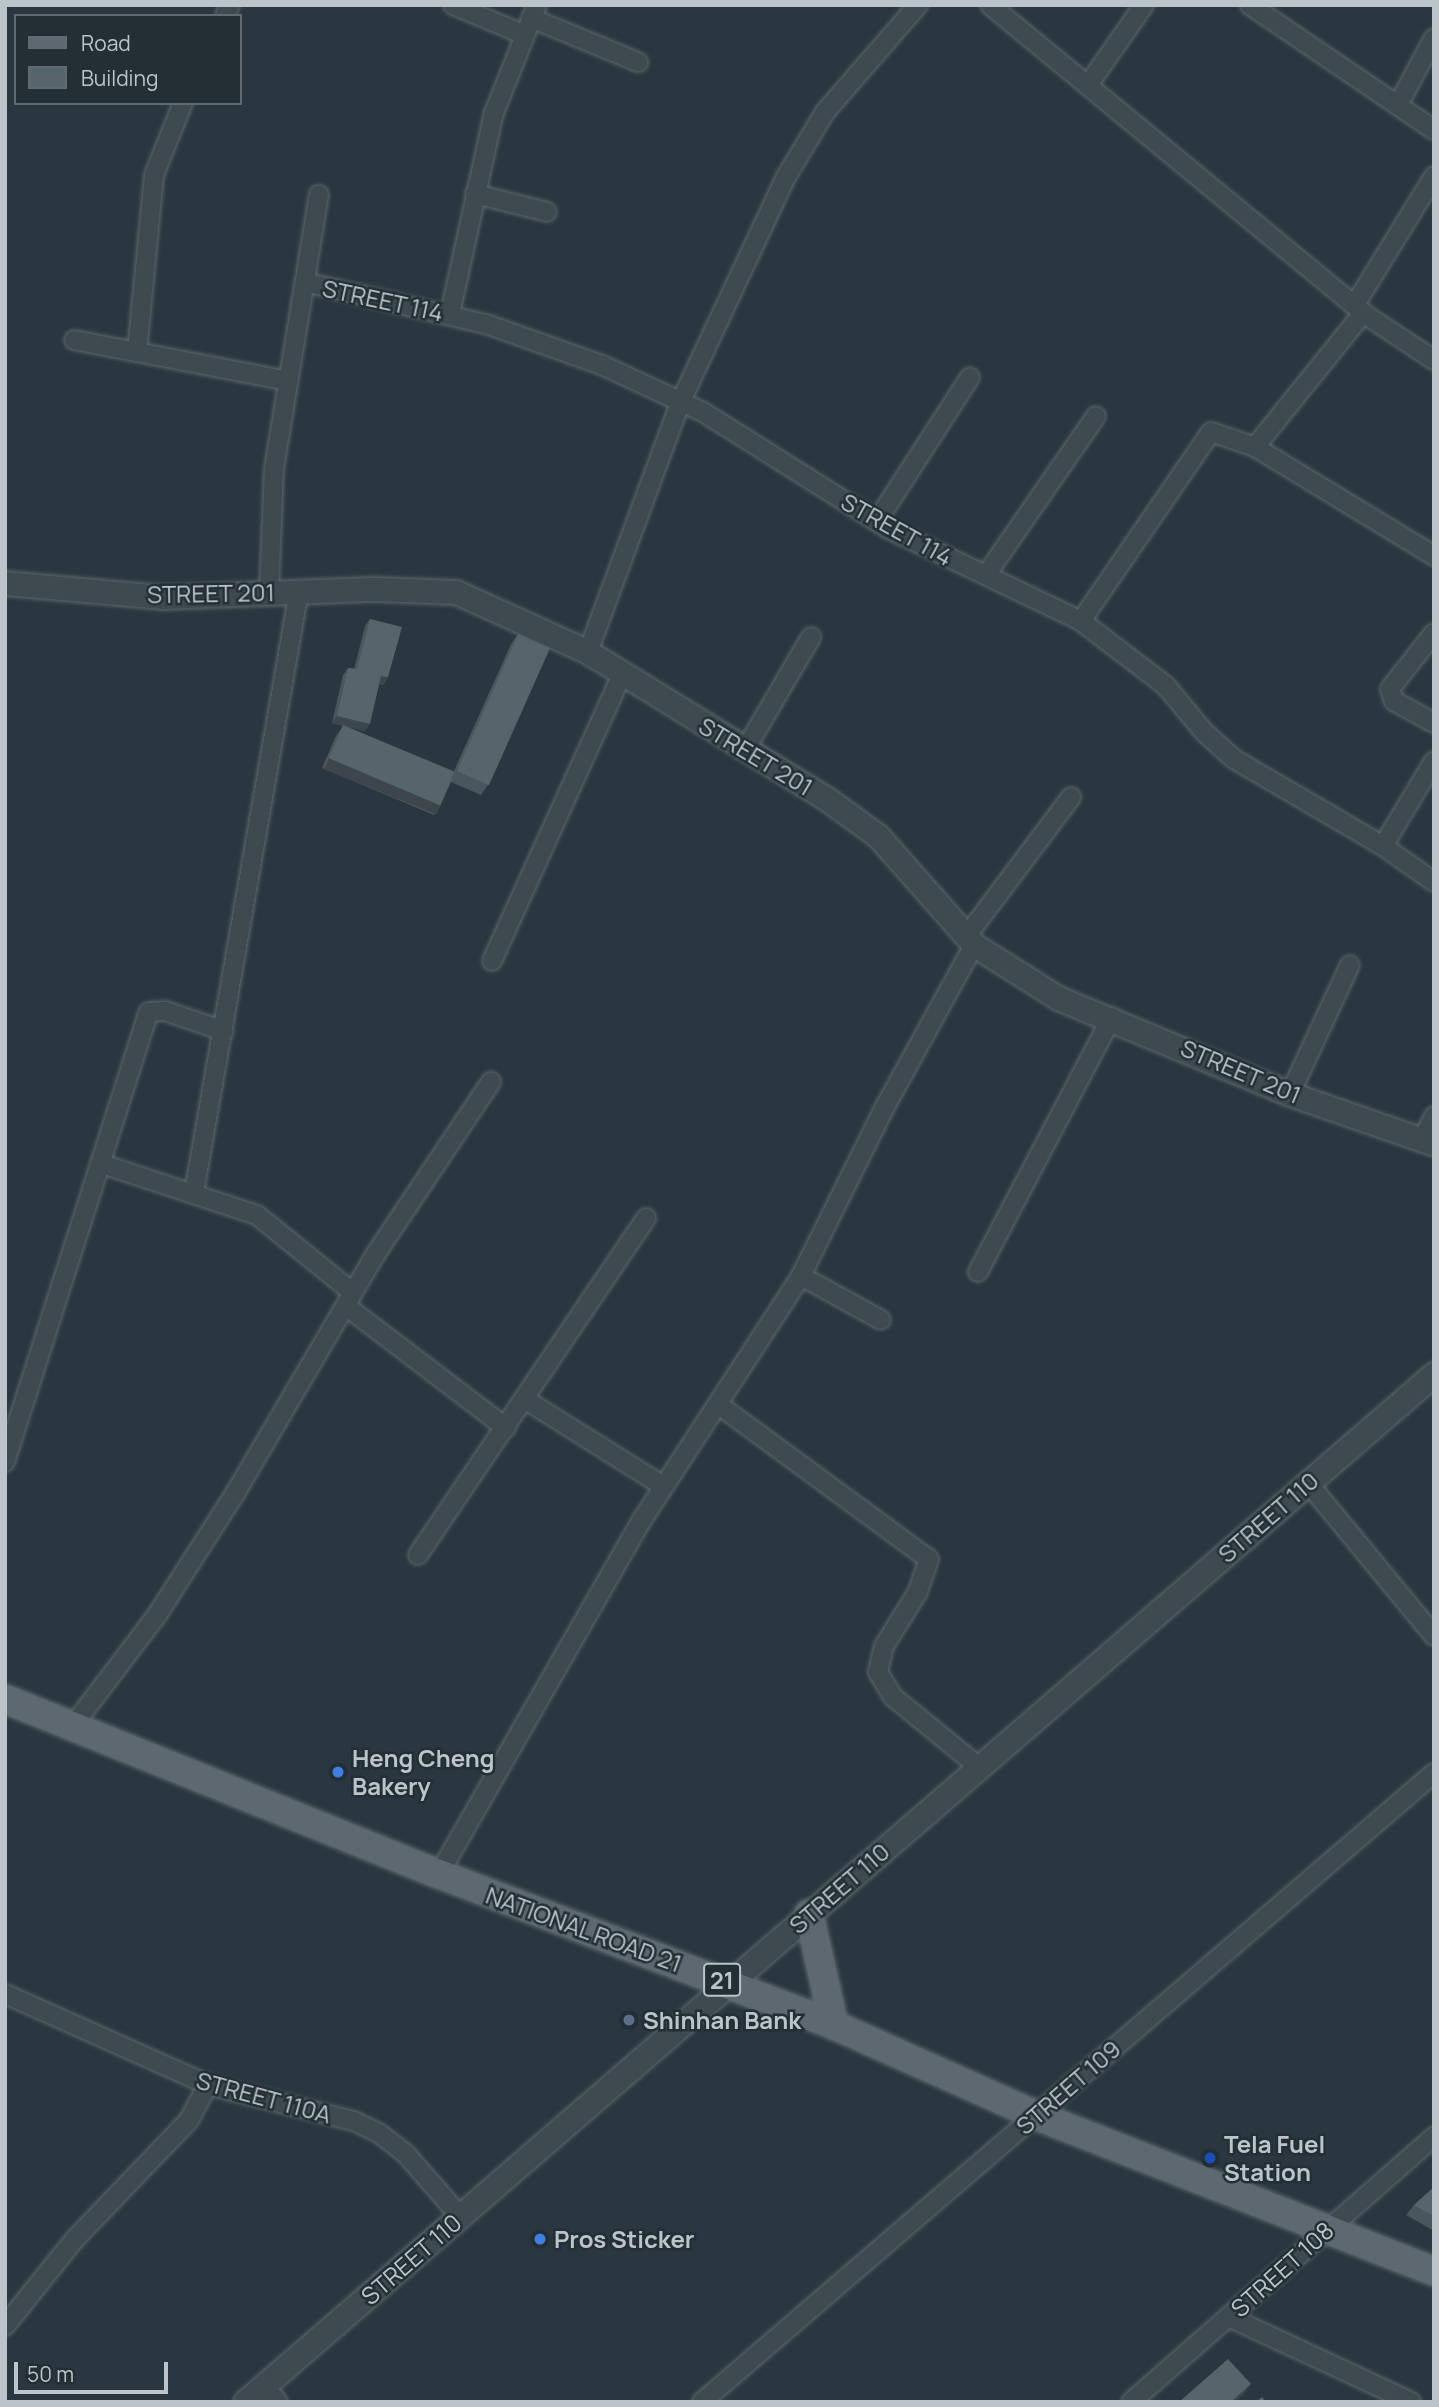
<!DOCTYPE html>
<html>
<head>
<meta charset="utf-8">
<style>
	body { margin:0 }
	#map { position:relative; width:1439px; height:2407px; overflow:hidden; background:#2a3740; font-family:Manrope,sans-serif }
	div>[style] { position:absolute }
	.roads { filter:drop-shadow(0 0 2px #5c676d) drop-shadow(0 0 2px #5c676d) }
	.minor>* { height:18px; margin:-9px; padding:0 9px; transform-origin:9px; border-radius:9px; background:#3e4950 }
	.tertiary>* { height:23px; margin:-11.5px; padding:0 11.5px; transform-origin:11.5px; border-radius:11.5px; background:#3e4950 }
	.primary>* { height:28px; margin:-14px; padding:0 14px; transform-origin:14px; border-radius:14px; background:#5d6870 }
	.wall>* { inset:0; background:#4a565d }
	.shaded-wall>* { inset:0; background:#3c464c; transform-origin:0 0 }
	.building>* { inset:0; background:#56646c; transform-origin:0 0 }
	.dots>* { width:19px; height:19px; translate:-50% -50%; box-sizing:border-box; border:4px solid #232e35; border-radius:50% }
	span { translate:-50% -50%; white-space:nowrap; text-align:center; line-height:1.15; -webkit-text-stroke:5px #232e35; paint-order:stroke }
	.shield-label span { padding:2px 5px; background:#232e35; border:2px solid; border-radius:5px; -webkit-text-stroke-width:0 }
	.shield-label { font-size:23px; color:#bbc4ca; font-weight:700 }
	.street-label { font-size:24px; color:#bbc4ca }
	.poi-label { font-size:24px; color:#bbc4ca; font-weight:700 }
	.left { translate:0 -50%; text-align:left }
	.frame { position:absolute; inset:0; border:7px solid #bbc4ca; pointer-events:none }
	.legend { position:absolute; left:14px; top:14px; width:228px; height:91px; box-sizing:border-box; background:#232e35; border:2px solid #606a71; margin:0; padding:9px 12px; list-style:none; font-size:21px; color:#bbc4ca }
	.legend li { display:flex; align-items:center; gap:14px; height:35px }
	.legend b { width:35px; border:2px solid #606a71 }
	.scale { position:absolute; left:14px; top:2362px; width:154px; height:32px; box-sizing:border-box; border:4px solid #bbc4ca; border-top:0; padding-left:9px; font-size:21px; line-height:24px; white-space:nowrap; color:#bbc4ca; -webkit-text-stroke:5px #232e35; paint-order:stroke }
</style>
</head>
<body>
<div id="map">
	<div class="roads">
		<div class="minor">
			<div style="left:453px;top:5px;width:76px;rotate:22.5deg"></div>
			<div style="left:990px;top:5px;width:484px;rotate:39.5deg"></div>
			<div style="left:1363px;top:313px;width:85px;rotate:33.5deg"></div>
			<div style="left:1250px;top:5px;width:222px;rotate:34.2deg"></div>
			<div style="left:225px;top:16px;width:12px;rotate:-66deg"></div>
			<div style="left:531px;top:18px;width:116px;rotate:22.4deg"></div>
			<div style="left:1088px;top:85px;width:98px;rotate:-55deg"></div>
			<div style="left:1398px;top:105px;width:76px;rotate:-61.8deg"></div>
			<div style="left:475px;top:194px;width:74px;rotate:14deg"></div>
			<div style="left:305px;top:282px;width:186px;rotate:13.1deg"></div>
			<div style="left:486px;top:324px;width:123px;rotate:19.5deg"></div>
			<div style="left:602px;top:365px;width:111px;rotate:25deg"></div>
			<div style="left:703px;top:412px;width:220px;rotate:32.2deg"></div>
			<div style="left:889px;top:529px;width:213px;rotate:25.6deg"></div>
			<div style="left:1081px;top:621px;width:107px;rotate:37.4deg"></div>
			<div style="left:1166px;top:686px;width:60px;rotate:50.4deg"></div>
			<div style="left:1204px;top:732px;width:40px;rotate:42deg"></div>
			<div style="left:1234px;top:759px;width:173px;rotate:30.3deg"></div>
			<div style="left:1383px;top:846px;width:62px;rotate:35.2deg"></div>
			<div style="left:1356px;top:303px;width:149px;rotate:-58.4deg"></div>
			<div style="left:450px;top:314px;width:206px;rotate:-77.7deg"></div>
			<div style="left:494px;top:113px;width:116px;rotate:-68.3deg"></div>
			<div style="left:74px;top:340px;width:218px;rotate:10.8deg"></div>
			<div style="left:137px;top:352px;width:178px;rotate:-84.5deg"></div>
			<div style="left:154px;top:175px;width:78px;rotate:-68.1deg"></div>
			<div style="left:1255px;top:447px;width:172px;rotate:-51.1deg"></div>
			<div style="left:877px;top:521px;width:171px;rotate:-57.1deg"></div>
			<div style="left:986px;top:575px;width:193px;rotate:-55.3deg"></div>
			<div style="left:269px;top:592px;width:123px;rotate:-87.7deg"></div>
			<div style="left:274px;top:469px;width:278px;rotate:-80.7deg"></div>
			<div style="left:1081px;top:621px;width:229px;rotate:-55.5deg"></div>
			<div style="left:1211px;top:432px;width:46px;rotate:18.8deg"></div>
			<div style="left:1255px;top:447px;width:210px;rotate:31.3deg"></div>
			<div style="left:1434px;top:633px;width:71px;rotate:128.2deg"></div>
			<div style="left:1390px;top:689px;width:13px;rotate:72deg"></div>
			<div style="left:1394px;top:701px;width:46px;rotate:28.8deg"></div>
			<div style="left:588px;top:652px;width:268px;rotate:-69.7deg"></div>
			<div style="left:681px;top:401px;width:247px;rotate:-64.9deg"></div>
			<div style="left:786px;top:177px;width:76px;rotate:-59deg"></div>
			<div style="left:825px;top:112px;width:142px;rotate:-49deg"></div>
			<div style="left:745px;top:750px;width:131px;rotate:-59.7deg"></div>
			<div style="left:1383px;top:846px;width:99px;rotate:-59deg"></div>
			<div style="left:966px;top:937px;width:175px;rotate:-53.1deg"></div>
			<div style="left:492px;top:961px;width:314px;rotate:-65.6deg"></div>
			<div style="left:1290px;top:1094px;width:142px;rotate:-65.1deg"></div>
			<div style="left:1422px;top:1140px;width:27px;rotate:-63deg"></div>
			<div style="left:102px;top:1164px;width:163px;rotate:18.2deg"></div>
			<div style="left:257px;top:1215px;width:122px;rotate:39deg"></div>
			<div style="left:194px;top:1193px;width:611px;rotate:-80.11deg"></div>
			<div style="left:978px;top:1272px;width:288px;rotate:-62.3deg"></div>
			<div style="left:801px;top:1276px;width:91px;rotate:28.8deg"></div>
			<div style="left:346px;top:1306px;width:201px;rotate:37.3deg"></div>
			<div style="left:526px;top:1400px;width:162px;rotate:32.1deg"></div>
			<div style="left:719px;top:1405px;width:260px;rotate:36.3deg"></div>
			<div style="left:929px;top:1559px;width:36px;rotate:109deg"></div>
			<div style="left:917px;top:1593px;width:62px;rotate:121.9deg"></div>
			<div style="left:884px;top:1646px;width:27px;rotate:103deg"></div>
			<div style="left:878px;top:1672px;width:29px;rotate:59deg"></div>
			<div style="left:893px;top:1697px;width:111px;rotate:39.1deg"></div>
			<div style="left:5px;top:1462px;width:472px;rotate:-72.3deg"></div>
			<div style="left:149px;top:1012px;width:16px;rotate:-4deg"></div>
			<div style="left:165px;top:1011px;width:62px;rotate:18.7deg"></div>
			<div style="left:1308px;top:1483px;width:198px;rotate:50.5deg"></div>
			<div style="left:418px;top:1555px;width:407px;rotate:-55.9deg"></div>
			<div style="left:72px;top:1727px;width:141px;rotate:-52.8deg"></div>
			<div style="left:157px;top:1615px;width:146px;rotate:-57.3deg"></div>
			<div style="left:236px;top:1492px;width:278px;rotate:-59.6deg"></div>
			<div style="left:377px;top:1252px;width:205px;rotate:-56.2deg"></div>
			<div style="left:439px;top:1874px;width:408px;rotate:-60.2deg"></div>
			<div style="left:642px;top:1520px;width:291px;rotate:-56.9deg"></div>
			<div style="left:801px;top:1276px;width:191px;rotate:-63.6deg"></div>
			<div style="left:886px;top:1105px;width:183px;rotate:-61.2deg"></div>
			<div style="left:5px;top:1994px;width:222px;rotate:24.1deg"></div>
			<div style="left:208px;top:2085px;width:150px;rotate:13.9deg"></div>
			<div style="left:354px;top:2121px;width:28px;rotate:26deg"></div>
			<div style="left:379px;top:2133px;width:33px;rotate:38deg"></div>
			<div style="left:405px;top:2153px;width:84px;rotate:48.9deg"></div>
			<div style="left:1229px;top:2317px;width:201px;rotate:25deg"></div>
			<div style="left:5px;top:2326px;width:112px;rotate:-51.2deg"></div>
			<div style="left:75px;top:2239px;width:165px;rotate:-46.2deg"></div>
			<div style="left:189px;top:2120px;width:40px;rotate:-62deg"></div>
			<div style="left:264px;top:2385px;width:22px;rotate:51deg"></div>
			<div style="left:702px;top:2402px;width:965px;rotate:-40.67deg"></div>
			<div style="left:1131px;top:2402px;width:403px;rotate:-41.2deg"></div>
		</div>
		<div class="tertiary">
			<div style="left:5px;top:583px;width:159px;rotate:5.1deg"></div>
			<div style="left:163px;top:597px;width:213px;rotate:-2.2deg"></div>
			<div style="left:376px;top:589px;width:80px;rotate:2.1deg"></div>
			<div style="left:456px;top:592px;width:145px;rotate:24.4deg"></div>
			<div style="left:588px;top:652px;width:281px;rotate:31.6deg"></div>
			<div style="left:827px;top:799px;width:63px;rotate:36deg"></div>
			<div style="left:878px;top:836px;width:145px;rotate:48.6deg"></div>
			<div style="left:974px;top:945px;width:99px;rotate:32.2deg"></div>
			<div style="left:1058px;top:998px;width:251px;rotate:22.5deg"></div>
			<div style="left:1290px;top:1094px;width:152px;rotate:19.1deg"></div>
			<div style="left:245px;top:2402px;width:1572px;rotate:-40.85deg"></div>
		</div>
		<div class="primary">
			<div style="left:5px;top:1699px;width:468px;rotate:22deg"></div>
			<div style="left:439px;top:1874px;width:423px;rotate:20.9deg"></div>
			<div style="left:834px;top:2025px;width:220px;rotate:24.1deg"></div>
			<div style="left:1035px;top:2115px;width:428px;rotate:21.4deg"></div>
			<div style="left:809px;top:1914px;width:114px;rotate:77.3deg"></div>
		</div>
	</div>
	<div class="wall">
		<div style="clip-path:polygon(370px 619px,388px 677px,383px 685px,379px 684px,365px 731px,347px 727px,454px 771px,511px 644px,518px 634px,488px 785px,481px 795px,451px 782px,441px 804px,434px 815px,322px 768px,336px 736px,343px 726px,332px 723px,343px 675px,348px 668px,354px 669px,365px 626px)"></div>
		<div style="clip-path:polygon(1434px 2187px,1434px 2231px,1406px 2215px,1414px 2205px)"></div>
	</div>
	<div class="shaded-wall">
		<div style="clip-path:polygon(381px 676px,388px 677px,383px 685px,376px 683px)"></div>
		<div style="clip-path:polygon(337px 716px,370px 724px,365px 731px,332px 723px)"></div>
		<div style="left:329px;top:758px;width:121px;height:12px;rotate:22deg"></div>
		<div style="clip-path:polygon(1251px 2384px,1243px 2395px,1235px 2402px,1231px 2402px)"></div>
	</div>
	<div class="building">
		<div style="clip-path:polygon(370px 619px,402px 627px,388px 677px,381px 676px,370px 724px,337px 716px,348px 668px,357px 669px)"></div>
		<div style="left:518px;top:634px;width:35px;height:150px;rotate:24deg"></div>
		<div style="left:343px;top:725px;width:121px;height:36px;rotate:23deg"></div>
		<div style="clip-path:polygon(1434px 2187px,1434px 2216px,1414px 2205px)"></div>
		<div style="clip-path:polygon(1228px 2359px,1251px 2384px,1231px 2402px,1179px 2402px)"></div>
		<div style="clip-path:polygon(1262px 2397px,1266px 2402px,1256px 2402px)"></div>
	</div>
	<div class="dots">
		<div style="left:338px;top:1772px;background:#3f7fe0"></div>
		<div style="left:629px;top:2020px;background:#5c6f8a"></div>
		<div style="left:1210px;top:2158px;background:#1a4fb4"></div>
		<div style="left:540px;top:2239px;background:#3f7fe0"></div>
	</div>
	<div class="shield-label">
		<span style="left:722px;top:1980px">21</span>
	</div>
	<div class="street-label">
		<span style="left:383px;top:300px;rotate:12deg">STREET 114</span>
		<span style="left:897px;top:529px;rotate:29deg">STREET 114</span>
		<span style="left:211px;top:593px;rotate:-1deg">STREET 201</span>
		<span style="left:756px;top:756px;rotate:31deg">STREET 201</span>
		<span style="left:1241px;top:1071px;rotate:23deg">STREET 201</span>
		<span style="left:1268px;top:1517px;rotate:-41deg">STREET 110</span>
		<span style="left:839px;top:1888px;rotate:-41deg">STREET 110</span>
		<span style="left:584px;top:1929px;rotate:20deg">NATIONAL ROAD 21</span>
		<span style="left:1068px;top:2087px;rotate:-41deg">STREET 109</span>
		<span style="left:264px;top:2097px;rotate:15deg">STREET 110A</span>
		<span style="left:411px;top:2259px;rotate:-41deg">STREET 110</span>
		<span style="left:1282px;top:2269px;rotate:-42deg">STREET 108</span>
	</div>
	<div class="poi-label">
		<span class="left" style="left:352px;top:1772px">Heng Cheng<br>Bakery</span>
		<span class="left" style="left:643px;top:2020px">Shinhan Bank</span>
		<span class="left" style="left:1224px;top:2158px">Tela Fuel<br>Station</span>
		<span class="left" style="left:554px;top:2239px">Pros Sticker</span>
	</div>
	<div class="frame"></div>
	<ul class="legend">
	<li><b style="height:9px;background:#5d6870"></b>Road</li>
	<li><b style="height:19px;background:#56646c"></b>Building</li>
	</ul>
	<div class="scale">50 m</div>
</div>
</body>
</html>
